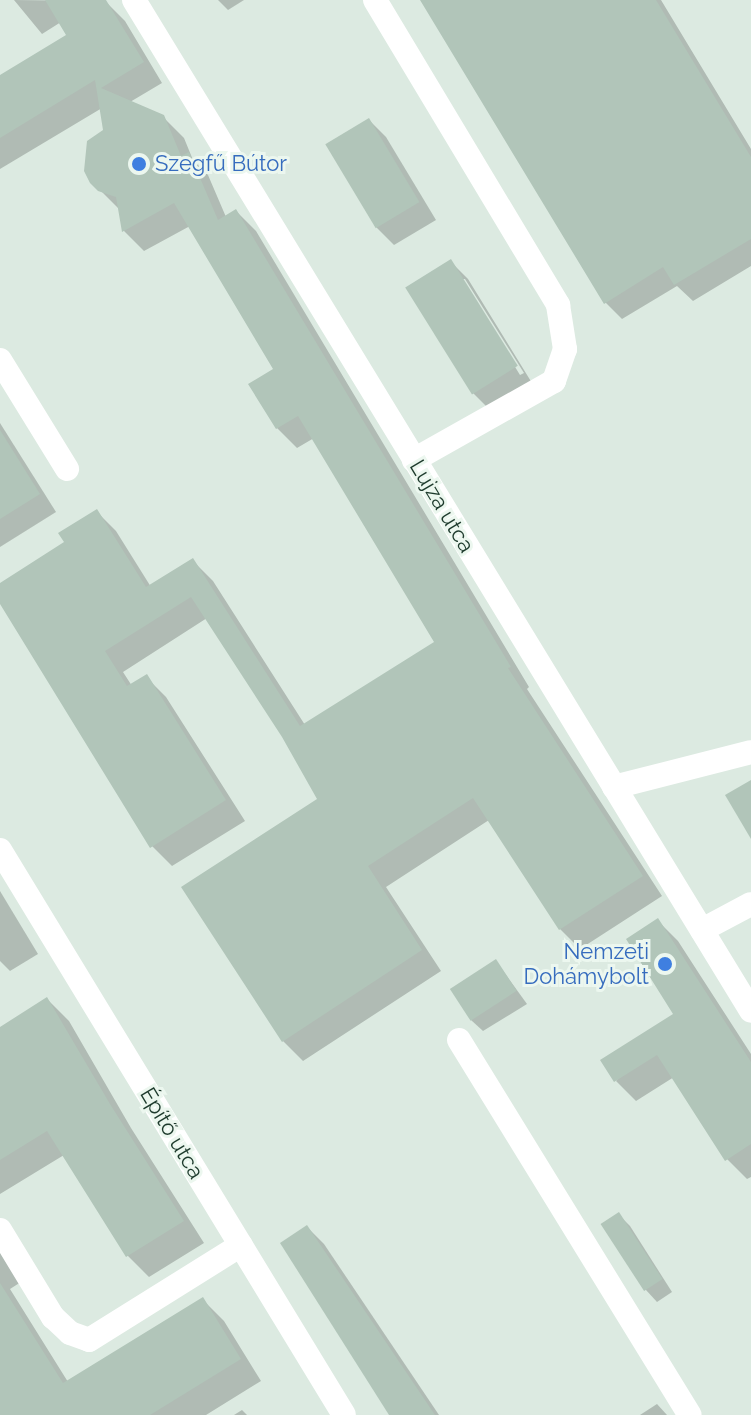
<!DOCTYPE html>
<html>
<head>
<meta charset="utf-8">
<style>
	body { margin:0 }
	#map { position:relative; width:751px; height:1415px; overflow:hidden; background:#dceae1; font-family:Raleway,sans-serif }
	div>[style] { position:absolute }
	.shadow>* { inset:0; background:#0003 }
	.building>* { inset:0; background:#b1c5b9; transform-origin:0 0 }
	.minor>* { height:24px; margin:-12px; padding:0 12px; transform-origin:12px; border-radius:12px; background:#fff }
	.dots>* { width:22px; height:22px; translate:-50% -50%; box-sizing:border-box; border:4px solid #ecf7ef; border-radius:50% }
	span { translate:-50% -50%; white-space:nowrap; text-align:center; line-height:1.15; -webkit-text-stroke:6px #ecf7ef; paint-order:stroke }
	.shop-label { font-size:22px; color:#366cbe }
	.left { translate:0 -50%; text-align:left }
	.right { translate:-100% -50%; text-align:right }
	.street-label { font-size:22px; color:#1d3a2c }
</style>
</head>
<body>
<div id="map">
	<div class="shadow">
		<div style="clip-path:polygon(14px 0,105px 1px,125px 21px,162px 83px,130px 102px,163px 117px,184px 138px,193px 160px,208px 175px,226px 217px,236px 211px,256px 231px,529px 687px,527px 689px,662px 896px,580px 949px,560px 929px,489px 820px,386px 887px,441px 971px,303px 1061px,283px 1041px,319px 800px,283px 736px,207px 618px,123px 672px,132px 686px,146px 677px,166px 697px,245px 821px,172px 866px,152px 846px,0 601px,0 585px,67px 543px,96px 511px,116px 531px,151px 587px,193px 561px,213px 581px,305px 725px,437px 643px,314px 438px,297px 448px,277px 428px,276px 369px,190px 226px,144px 251px,124px 231px,121px 211px,92px 182px,105px 131px,102px 108px,0 169px,0 77px,69px 36px,61px 22px,42px 34px)"></div>
		<div style="clip-path:polygon(218px 0,244px 0,228px 10px)"></div>
		<div style="clip-path:polygon(423px 0,661px 0,751px 149px,751px 266px,693px 301px,677px 286px,622px 319px,605px 302px)"></div>
		<div style="clip-path:polygon(369px 120px,386px 137px,436px 220px,394px 245px,377px 228px)"></div>
		<div style="clip-path:polygon(evenodd,451px 262px,468px 279px,532px 383px,490px 410px,473px 393px,451px 262px,461px 279px,465px 279px,524px 373px,520px 375px,461px 279px)"></div>
		<div style="clip-path:polygon(0 423px,56px 512px,0 547px)"></div>
		<div style="clip-path:polygon(0 891px,38px 954px,10px 971px,0 961px)"></div>
		<div style="clip-path:polygon(658px 921px,678px 941px,751px 1054px,751px 1177px,747px 1179px,727px 1159px,674px 1077px,636px 1101px,616px 1081px,676px 1014px)"></div>
		<div style="clip-path:polygon(496px 961px,527px 1004px,483px 1031px,471px 1020px)"></div>
		<div style="clip-path:polygon(47px 999px,69px 1021px,131px 1128px,204px 1243px,149px 1277px,128px 1256px,64px 1155px,0 1194px,0 1029px)"></div>
		<div style="clip-path:polygon(619px 1215px,630px 1226px,672px 1292px,657px 1302px,646px 1290px,604px 1224px)"></div>
		<div style="clip-path:polygon(307px 1227px,324px 1244px,439px 1415px,392px 1415px)"></div>
		<div style="clip-path:polygon(0 1246px,21px 1282px,10px 1289px,68px 1382px,203px 1300px,224px 1321px,261px 1381px,206px 1415px,0 1415px)"></div>
		<div style="clip-path:polygon(657px 1404px,667px 1415px,640px 1415px)"></div>
		<div style="clip-path:polygon(242px 1410px,247px 1415px,234px 1415px)"></div>
	</div>
	<div class="building">
		<div style="clip-path:polygon(45px 0,106px 0,144px 62px,101px 88px,164px 115px,181px 156px,189px 152px,218px 220px,236px 209px,511px 667px,508px 668px,643px 876px,559px 930px,473px 798px,368px 866px,422px 950px,282px 1042px,181px 887px,317px 799px,282px 737px,191px 597px,105px 651px,127px 686px,147px 674px,226px 800px,150px 848px,0 604px,0 583px,64px 542px,58px 533px,97px 509px,146px 587px,193px 558px,300px 726px,434px 642px,298px 416px,276px 429px,248px 384px,273px 369px,174px 203px,122px 232px,116px 197px,98px 191px,90px 183px,84px 171px,87px 141px,103px 130px,95px 80px,0 138px,0 75px,66px 35px)"></div>
		<div style="clip-path:polygon(420px 0,656px 0,751px 157px,751px 239px,674px 285px,663px 267px,604px 304px)"></div>
		<div style="left:369px;top:118px;width:98px;height:51px;rotate:59deg"></div>
		<div style="left:451px;top:259px;width:126px;height:54px;rotate:58deg"></div>
		<div style="clip-path:polygon(0 430px,40px 494px,0 519px)"></div>
		<div style="clip-path:polygon(751px 780px,751px 839px,725px 795px)"></div>
		<div style="clip-path:polygon(658px 918px,751px 1062px,751px 1144px,725px 1161px,657px 1055px,614px 1082px,600px 1060px,673px 1014px,626px 939px)"></div>
		<div style="left:496px;top:959px;width:38px;height:55px;rotate:57deg"></div>
		<div style="clip-path:polygon(47px 997px,110px 1104px,184px 1221px,126px 1257px,47px 1131px,0 1160px,0 1027px)"></div>
		<div style="left:619px;top:1212px;width:80px;height:22px;rotate:57deg"></div>
		<div style="clip-path:polygon(307px 1225px,435px 1415px,389px 1415px,280px 1243px)"></div>
		<div style="clip-path:polygon(0 1283px,63px 1383px,203px 1297px,241px 1359px,150px 1415px,0 1415px)"></div>
	</div>
	<div class="minor">
		<div style="left:134px;top:0;width:1184px;rotate:58.6deg"></div>
		<div style="left:375px;top:0;width:356px;rotate:59deg"></div>
		<div style="left:558px;top:305px;width:45px;rotate:81deg"></div>
		<div style="left:565px;top:349px;width:34px;rotate:109deg"></div>
		<div style="left:554px;top:381px;width:161px;rotate:150.6deg"></div>
		<div style="left:0;top:360px;width:128px;rotate:58.4deg"></div>
		<div style="left:614px;top:787px;width:141px;rotate:-14.3deg"></div>
		<div style="left:0;top:850px;width:661px;rotate:58.66deg"></div>
		<div style="left:702px;top:930px;width:55px;rotate:-28deg"></div>
		<div style="left:459px;top:1040px;width:440px;rotate:58.4deg"></div>
		<div style="left:0;top:1230px;width:102px;rotate:58.7deg"></div>
		<div style="left:53px;top:1317px;width:23px;rotate:43deg"></div>
		<div style="left:70px;top:1333px;width:20px;rotate:20deg"></div>
		<div style="left:89px;top:1340px;width:179px;rotate:-32deg"></div>
	</div>
	<div class="dots">
		<div style="left:139px;top:164px;background:#3f7fe0"></div>
		<div style="left:665px;top:964px;background:#3f7fe0"></div>
	</div>
	<div class="shop-label">
		<span class="left" style="left:155px;top:164px">Szegfű Bútor</span>
		<span class="right" style="left:649px;top:964px">Nemzeti<br>Dohámybolt</span>
	</div>
	<div class="street-label">
		<span style="left:442px;top:506px;rotate:59deg">Lujza utca</span>
		<span style="left:172px;top:1133px;rotate:59deg">Építő utca</span>
	</div>
</div>
</body>
</html>
